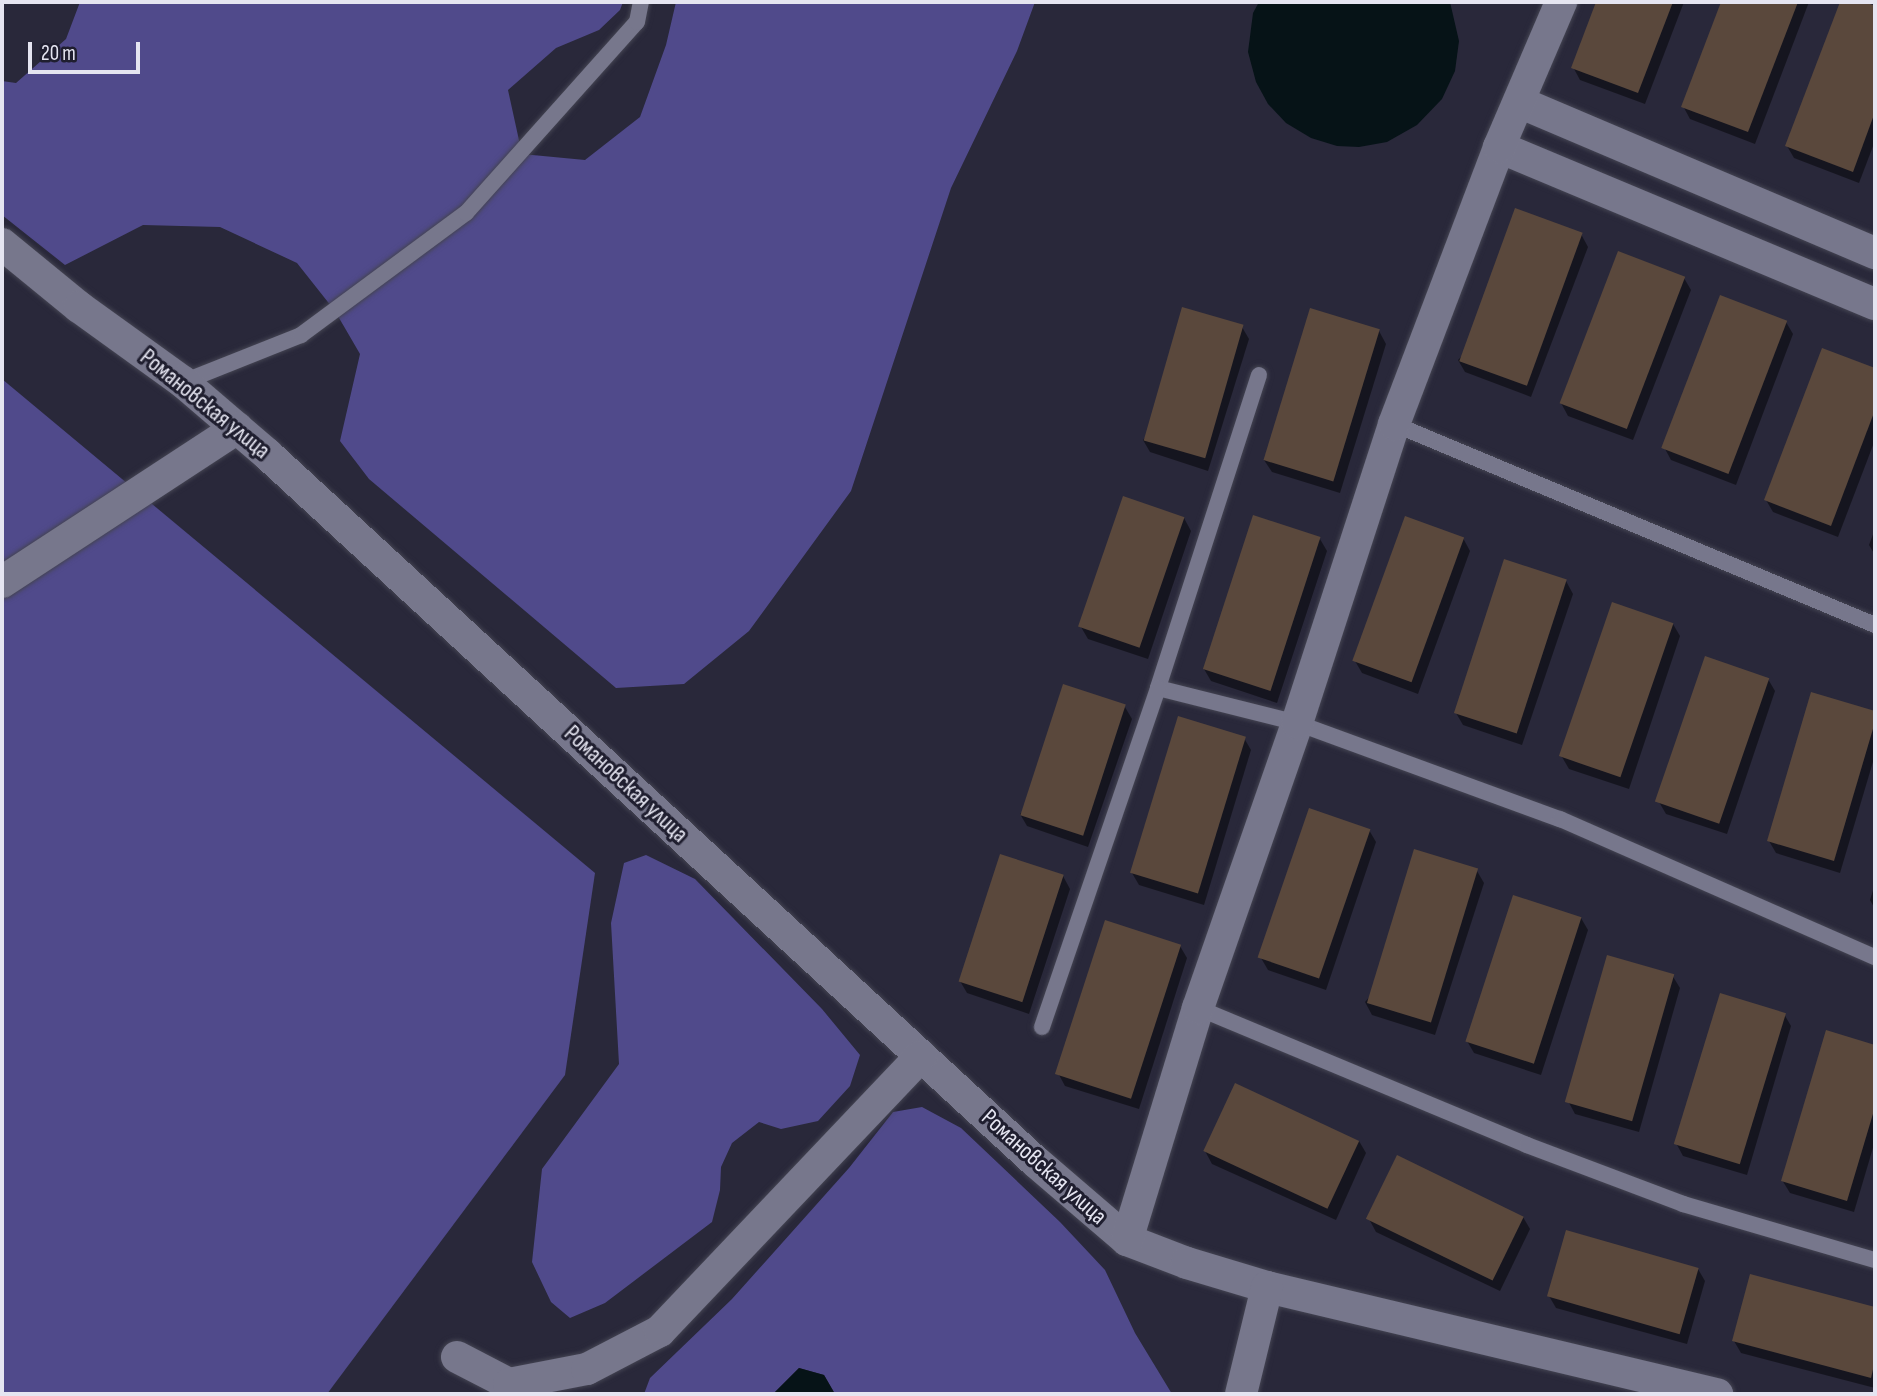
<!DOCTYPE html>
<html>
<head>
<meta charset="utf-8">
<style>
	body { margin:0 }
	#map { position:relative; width:1877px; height:1396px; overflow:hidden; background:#29283a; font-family:"Sofia Sans Condensed",sans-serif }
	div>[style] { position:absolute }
	.forest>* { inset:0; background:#504a8b }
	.water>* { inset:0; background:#061317 }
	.shadow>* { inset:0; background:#0007 }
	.building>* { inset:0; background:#5a483c; transform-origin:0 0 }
	.roads { filter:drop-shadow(0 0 2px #444452) drop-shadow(0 0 2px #444452) }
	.lane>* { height:16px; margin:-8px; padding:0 8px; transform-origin:8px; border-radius:8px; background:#77778c }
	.street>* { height:32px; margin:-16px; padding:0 16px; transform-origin:16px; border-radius:16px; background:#77778c }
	span { translate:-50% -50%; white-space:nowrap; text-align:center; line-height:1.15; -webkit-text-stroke:6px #1f1e2f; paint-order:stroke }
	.street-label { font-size:24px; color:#e5e5f1 }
	.frame { position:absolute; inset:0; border:4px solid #e5e5f1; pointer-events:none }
	.scale { position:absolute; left:28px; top:42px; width:112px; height:32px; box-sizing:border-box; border:4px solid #e5e5f1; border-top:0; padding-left:9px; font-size:21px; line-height:24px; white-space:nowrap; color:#e5e5f1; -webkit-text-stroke:5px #1f1e2f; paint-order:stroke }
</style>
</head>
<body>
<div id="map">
	<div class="forest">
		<div style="clip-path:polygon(80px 2px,623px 2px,620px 10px,599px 30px,556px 48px,508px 90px,522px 154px,585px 160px,640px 117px,666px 45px,676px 2px,1035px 2px,1017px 51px,951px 188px,851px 491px,749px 631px,684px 684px,616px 688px,369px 479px,340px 441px,360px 354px,335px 311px,297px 263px,220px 227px,143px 225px,65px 265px,2px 215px,2px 81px,16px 83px,66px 39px)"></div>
		<div style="clip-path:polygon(2px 379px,595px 873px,565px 1075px,327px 1394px,2px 1394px)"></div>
		<div style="clip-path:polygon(646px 855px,695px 879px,822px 1009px,860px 1055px,850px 1086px,818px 1121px,781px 1129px,759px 1122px,732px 1143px,721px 1167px,720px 1190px,712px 1222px,605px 1303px,570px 1318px,551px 1302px,532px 1262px,542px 1169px,619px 1064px,611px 923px,624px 863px)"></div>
		<div style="clip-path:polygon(922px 1107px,961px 1128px,1060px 1222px,1105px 1270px,1135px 1333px,1172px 1394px,835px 1394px,824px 1375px,799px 1368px,773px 1394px,644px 1394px,650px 1378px,732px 1299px,849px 1168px,893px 1112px)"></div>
	</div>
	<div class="water">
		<div style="clip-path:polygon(1259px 2px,1450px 2px,1459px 41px,1455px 71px,1442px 99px,1417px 125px,1387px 142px,1359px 147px,1337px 146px,1311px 138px,1286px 123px,1268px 104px,1256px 82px,1248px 52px,1253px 13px)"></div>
		<div style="clip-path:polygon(799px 1368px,824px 1375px,835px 1394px,773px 1394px)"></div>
	</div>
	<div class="shadow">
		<div style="clip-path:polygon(1598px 2px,1684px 2px,1645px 104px,1580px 80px,1573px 67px)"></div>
		<div style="clip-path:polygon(1722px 2px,1809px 2px,1755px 144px,1690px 119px,1683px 106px)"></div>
		<div style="clip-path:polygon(1842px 2px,1860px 2px,1875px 8px,1875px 141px,1859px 183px,1794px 158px,1787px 146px)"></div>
		<div style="clip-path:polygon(1581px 234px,1588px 247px,1531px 397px,1465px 372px,1458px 360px)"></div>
		<div style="clip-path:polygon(1684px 278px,1691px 290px,1633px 440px,1568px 416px,1561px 403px)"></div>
		<div style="clip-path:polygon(1786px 322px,1793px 334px,1736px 485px,1671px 460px,1664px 447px)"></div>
		<div style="clip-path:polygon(1242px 327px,1249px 339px,1208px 471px,1150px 452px,1143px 440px)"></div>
		<div style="clip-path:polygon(1379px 331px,1386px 344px,1340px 493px,1272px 472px,1264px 460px)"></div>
		<div style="clip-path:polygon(1823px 350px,1875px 370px,1875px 440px,1838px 537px,1773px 512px,1766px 500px)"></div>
		<div style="clip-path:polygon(1184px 518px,1191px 531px,1148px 659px,1088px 639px,1081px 627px)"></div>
		<div style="clip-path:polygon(1875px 529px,1875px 555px,1869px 545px)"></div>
		<div style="clip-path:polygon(1463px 538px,1470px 551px,1418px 694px,1362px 673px,1355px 661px)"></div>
		<div style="clip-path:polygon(1320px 539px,1327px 551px,1277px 703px,1211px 681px,1204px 669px)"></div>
		<div style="clip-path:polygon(1566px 581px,1573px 594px,1522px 745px,1463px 725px,1456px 713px)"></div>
		<div style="clip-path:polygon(1673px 624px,1680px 636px,1629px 789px,1569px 769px,1562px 757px)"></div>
		<div style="clip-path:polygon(1768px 679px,1775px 691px,1727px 834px,1666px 814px,1659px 802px)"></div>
		<div style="clip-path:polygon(1812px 695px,1875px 713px,1875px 755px,1840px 873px,1776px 853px,1769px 841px)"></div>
		<div style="clip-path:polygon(1125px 707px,1132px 719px,1088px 847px,1027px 826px,1020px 814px)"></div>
		<div style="clip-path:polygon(1244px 738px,1251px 750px,1204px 905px,1139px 885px,1132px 873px)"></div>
		<div style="clip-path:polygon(1369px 830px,1376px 842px,1326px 990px,1268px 970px,1261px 958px)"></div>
		<div style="clip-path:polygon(1477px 871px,1484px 883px,1435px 1035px,1372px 1015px,1365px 1002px)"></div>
		<div style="clip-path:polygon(1063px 876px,1070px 889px,1029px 1014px,967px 993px,960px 981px)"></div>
		<div style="clip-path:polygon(1875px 884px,1875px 909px,1870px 900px)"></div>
		<div style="clip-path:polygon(1581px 918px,1588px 930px,1541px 1075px,1474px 1053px,1467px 1041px)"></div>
		<div style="clip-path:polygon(1180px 946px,1187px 958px,1139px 1109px,1065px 1086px,1058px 1073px)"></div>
		<div style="clip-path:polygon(1672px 975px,1680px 988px,1639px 1132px,1575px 1114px,1568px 1101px)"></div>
		<div style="clip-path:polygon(1784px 1014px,1791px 1026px,1747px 1175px,1683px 1156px,1676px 1143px)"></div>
		<div style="clip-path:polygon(1827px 1032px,1875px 1047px,1875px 1141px,1854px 1212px,1790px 1193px,1782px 1180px)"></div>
		<div style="clip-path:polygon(1359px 1141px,1366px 1153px,1336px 1220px,1212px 1164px,1205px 1151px)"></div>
		<div style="clip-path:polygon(1523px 1217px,1530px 1229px,1500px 1291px,1376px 1232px,1369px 1219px)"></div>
		<div style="clip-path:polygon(1698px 1269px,1705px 1281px,1687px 1344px,1556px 1308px,1549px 1296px)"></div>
		<div style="clip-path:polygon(1751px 1276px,1875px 1308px,1875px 1388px,1741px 1353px,1734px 1341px)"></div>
	</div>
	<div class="building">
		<div style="clip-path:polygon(1596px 2px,1673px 2px,1638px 93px,1571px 68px)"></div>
		<div style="clip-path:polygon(1721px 2px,1798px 2px,1748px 132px,1681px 107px)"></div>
		<div style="clip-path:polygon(1840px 2px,1865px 2px,1875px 6px,1875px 112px,1853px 172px,1785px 146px)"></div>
		<div style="left:1515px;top:208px;width:72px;height:163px;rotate:20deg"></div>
		<div style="left:1618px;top:251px;width:72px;height:163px;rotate:21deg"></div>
		<div style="left:1720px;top:295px;width:72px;height:164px;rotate:21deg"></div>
		<div style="left:1182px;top:307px;width:64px;height:139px;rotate:16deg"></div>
		<div style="left:1310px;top:308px;width:73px;height:159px;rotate:17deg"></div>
		<div style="clip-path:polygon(1822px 348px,1875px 368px,1875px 410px,1831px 526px,1764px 500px)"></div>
		<div style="left:1123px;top:496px;width:65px;height:138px;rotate:19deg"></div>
		<div style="left:1253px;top:515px;width:71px;height:162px;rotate:18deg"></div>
		<div style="left:1405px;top:516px;width:63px;height:154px;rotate:20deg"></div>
		<div style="left:1504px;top:559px;width:66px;height:162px;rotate:18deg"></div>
		<div style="left:1612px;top:602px;width:65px;height:163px;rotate:19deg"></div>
		<div style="left:1705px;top:656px;width:68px;height:154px;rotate:19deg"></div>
		<div style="left:1063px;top:684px;width:66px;height:138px;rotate:18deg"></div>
		<div style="clip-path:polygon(1811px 692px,1875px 711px,1875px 722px,1834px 861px,1767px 841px)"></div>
		<div style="left:1178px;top:716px;width:71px;height:164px;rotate:17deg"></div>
		<div style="left:1309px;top:808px;width:65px;height:158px;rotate:19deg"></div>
		<div style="left:1414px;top:849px;width:67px;height:161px;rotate:17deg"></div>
		<div style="left:1000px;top:854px;width:67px;height:134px;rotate:18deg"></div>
		<div style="left:1513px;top:895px;width:72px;height:154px;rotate:18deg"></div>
		<div style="left:1105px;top:920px;width:80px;height:162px;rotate:18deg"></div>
		<div style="left:1607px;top:955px;width:70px;height:153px;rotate:16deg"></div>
		<div style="left:1720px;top:993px;width:69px;height:158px;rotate:17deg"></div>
		<div style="clip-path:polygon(1826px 1030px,1875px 1045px,1875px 1107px,1847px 1201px,1781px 1181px)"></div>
		<div style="left:1235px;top:1083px;width:137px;height:75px;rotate:25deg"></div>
		<div style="left:1397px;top:1155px;width:141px;height:71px;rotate:26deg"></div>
		<div style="left:1566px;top:1230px;width:138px;height:69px;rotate:16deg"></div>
		<div style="clip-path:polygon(1750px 1274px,1875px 1307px,1875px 1361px,1871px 1378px,1732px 1341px)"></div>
	</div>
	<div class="roads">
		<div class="lane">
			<div style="left:1259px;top:375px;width:329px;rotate:107.9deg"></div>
			<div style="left:1158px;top:688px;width:143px;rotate:14.1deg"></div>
			<div style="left:1297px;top:723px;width:280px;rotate:20.1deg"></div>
			<div style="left:1560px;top:819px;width:344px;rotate:23.7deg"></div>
			<div style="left:183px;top:382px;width:127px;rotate:-21.7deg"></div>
			<div style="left:301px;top:335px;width:205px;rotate:-36.5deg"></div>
			<div style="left:466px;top:213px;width:256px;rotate:-48.2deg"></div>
			<div style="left:637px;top:22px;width:20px;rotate:-79deg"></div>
			<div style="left:1394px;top:424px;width:521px;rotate:22.68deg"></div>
			<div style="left:1198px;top:1008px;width:356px;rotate:22.6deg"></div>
			<div style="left:1527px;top:1145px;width:167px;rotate:20.7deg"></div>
			<div style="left:1683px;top:1204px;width:200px;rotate:16.3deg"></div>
			<div style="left:1042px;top:1027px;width:358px;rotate:-71.1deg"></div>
		</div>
		<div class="street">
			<div style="left:1519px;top:102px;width:387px;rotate:23deg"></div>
			<div style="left:1499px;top:147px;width:407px;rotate:22.7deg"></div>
			<div style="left:2px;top:244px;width:99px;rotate:39.3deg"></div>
			<div style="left:79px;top:307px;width:128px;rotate:35.8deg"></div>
			<div style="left:183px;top:382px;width:111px;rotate:40.6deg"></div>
			<div style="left:267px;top:454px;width:1045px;rotate:42.64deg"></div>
			<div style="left:1036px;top:1162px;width:120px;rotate:40.6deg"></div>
			<div style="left:1127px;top:1240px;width:64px;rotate:21deg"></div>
			<div style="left:1187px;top:1263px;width:84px;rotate:16.7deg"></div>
			<div style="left:1267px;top:1287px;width:463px;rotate:13.4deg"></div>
			<div style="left:2px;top:582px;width:281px;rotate:-33.2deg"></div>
			<div style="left:1127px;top:1240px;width:243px;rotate:-73deg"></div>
			<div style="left:1198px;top:1008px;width:302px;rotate:-70.8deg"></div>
			<div style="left:1297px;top:723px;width:314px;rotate:-72deg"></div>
			<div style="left:1394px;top:424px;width:296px;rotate:-69.2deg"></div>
			<div style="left:1499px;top:147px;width:158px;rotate:-66.8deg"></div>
			<div style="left:457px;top:1357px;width:59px;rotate:27.4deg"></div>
			<div style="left:509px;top:1384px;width:79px;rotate:-10.9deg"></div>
			<div style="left:587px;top:1369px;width:82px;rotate:-27.5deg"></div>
			<div style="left:660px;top:1331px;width:379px;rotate:-46.5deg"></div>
			<div style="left:1241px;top:1394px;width:110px;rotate:-76.3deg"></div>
		</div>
	</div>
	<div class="street-label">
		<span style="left:205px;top:404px;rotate:39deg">Романовская улица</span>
		<span style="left:626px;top:784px;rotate:43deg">Романовская улица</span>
		<span style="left:1044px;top:1167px;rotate:42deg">Романовская улица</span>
	</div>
	<div class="frame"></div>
	<div class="scale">20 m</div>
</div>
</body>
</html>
